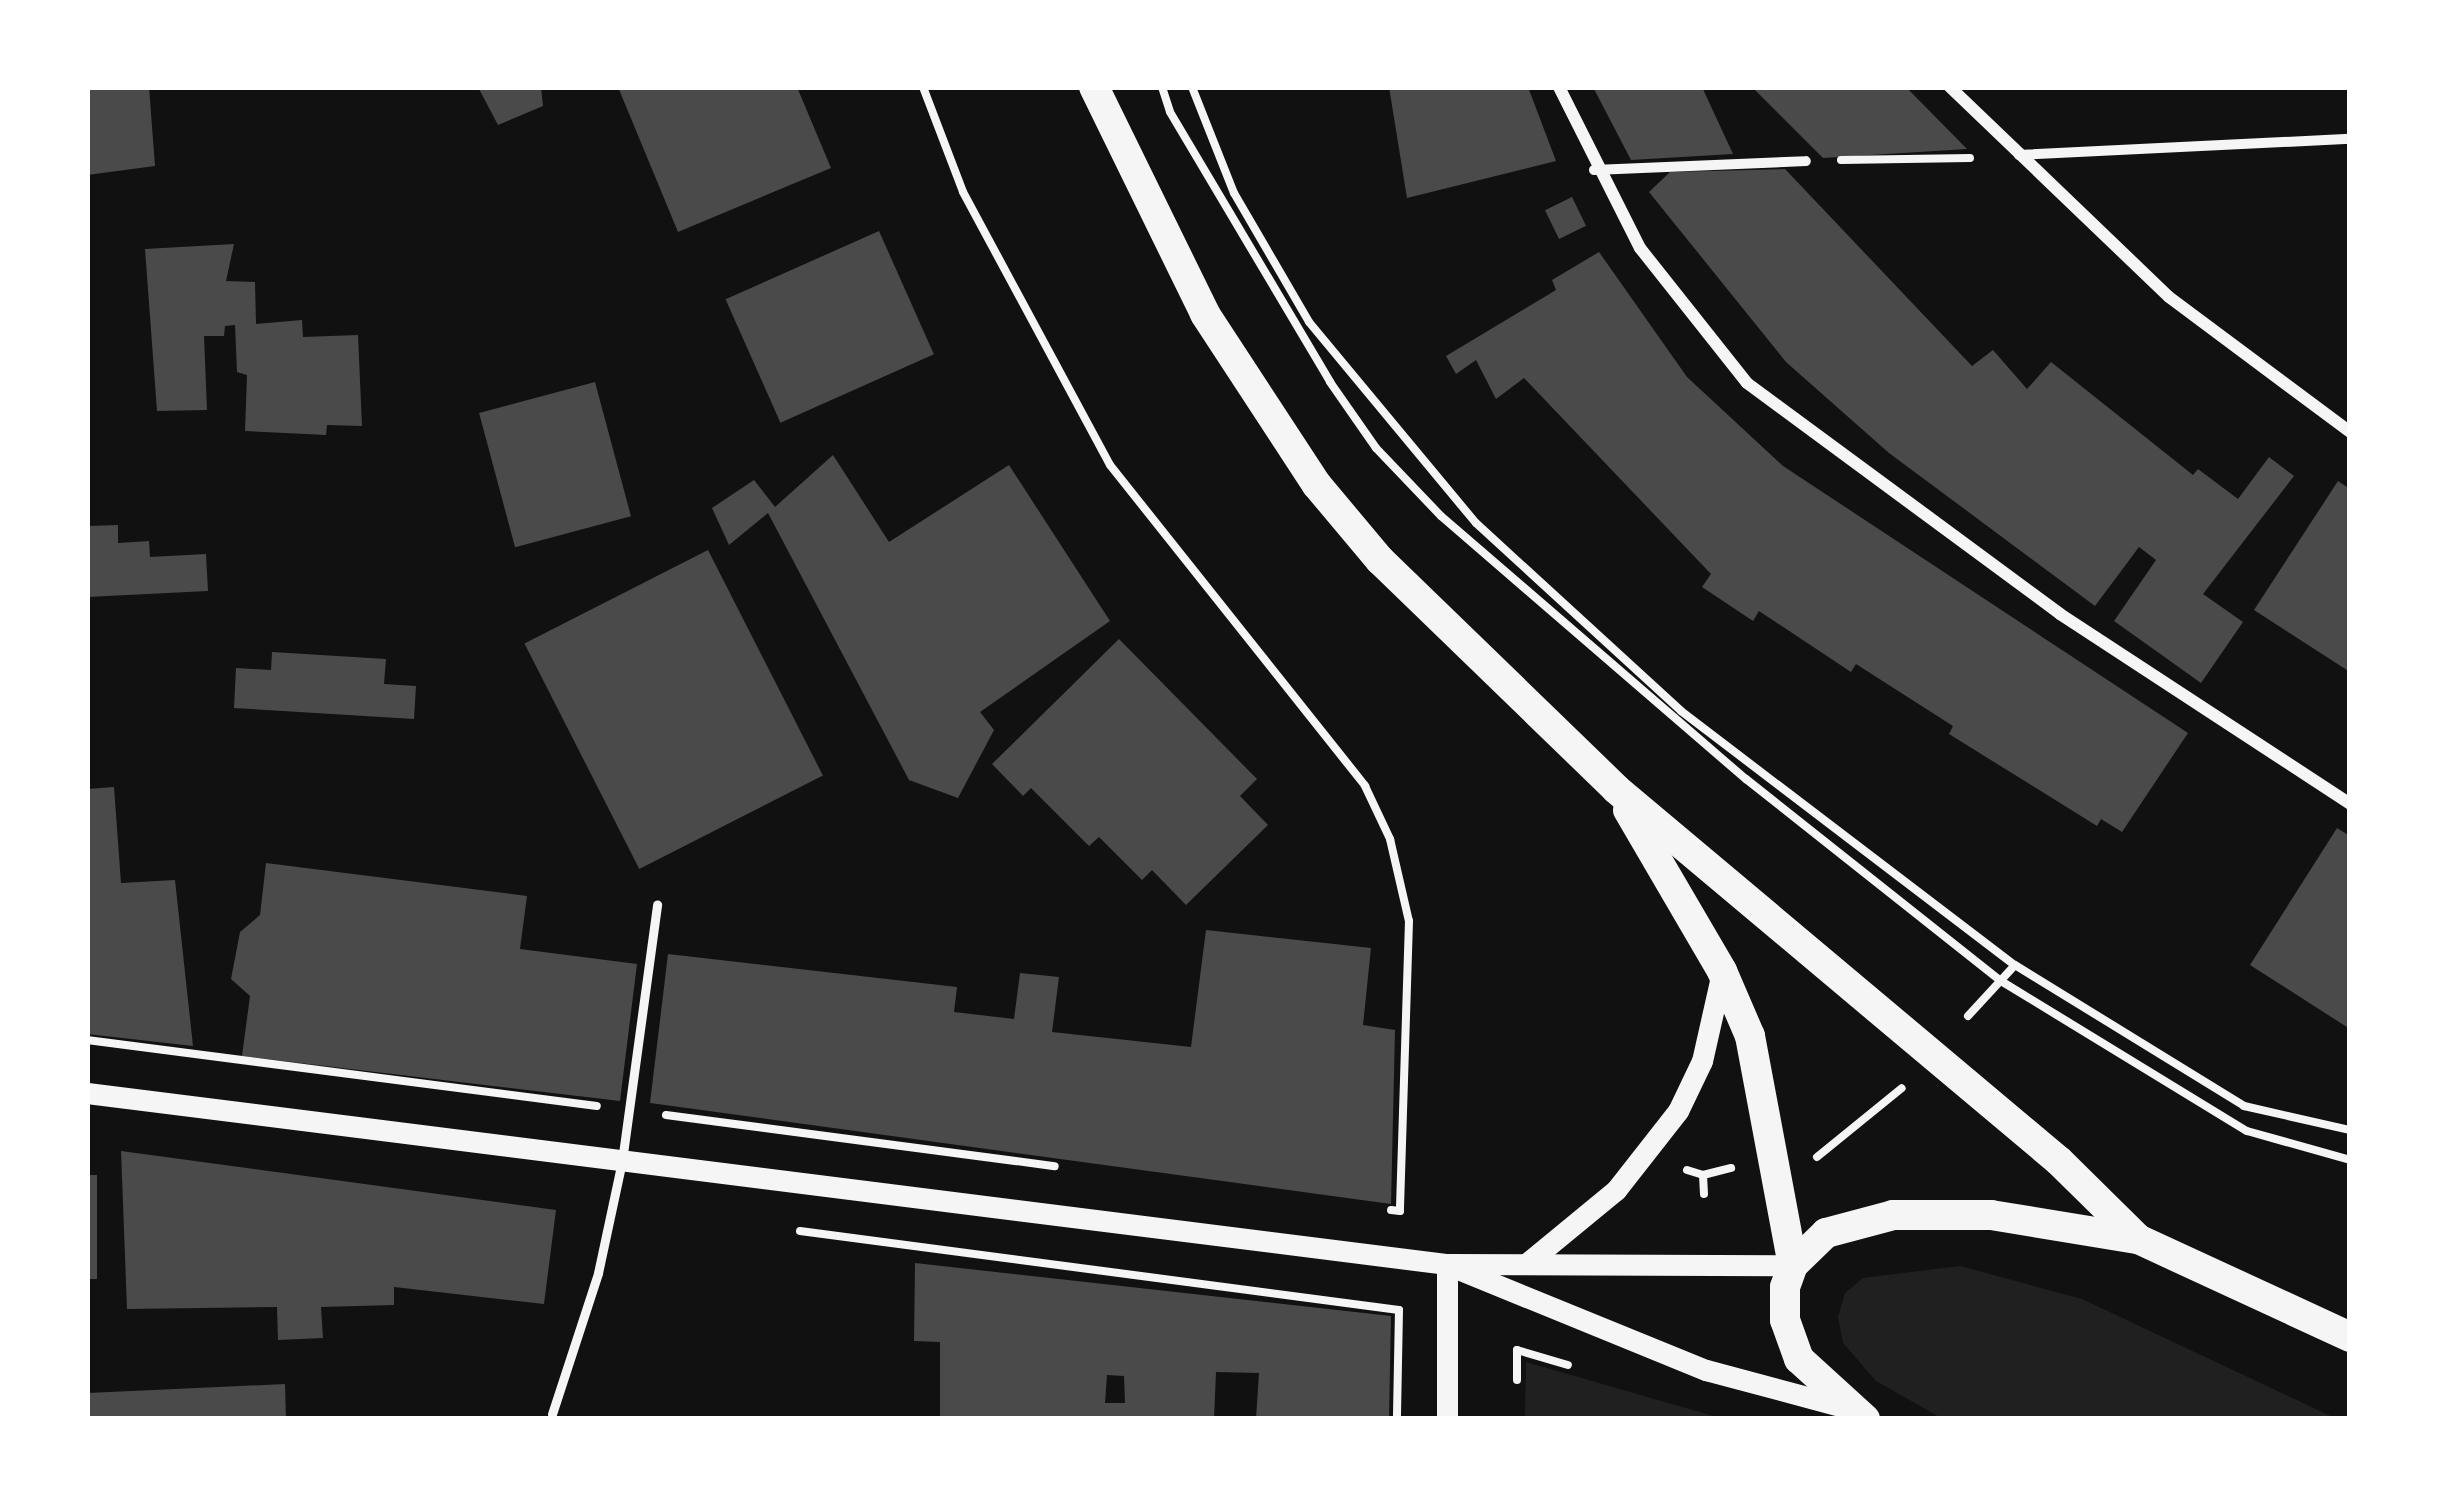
<!DOCTYPE html>
<html>
<head>
<meta charset="utf-8">
<style>
	body { margin:0 }
	#map { position:relative; width:2437px; height:1506px; overflow:hidden; background:#111; font-family:"Libre Baskerville",serif }
	div>[style] { position:absolute }
	.green>* { inset:0; background:#202020 }
	.building>* { inset:0; background:#4a4a4a; transform-origin:0 0 }
	.path>* { height:8px; margin:-4px; padding:0 4px; transform-origin:4px; border-radius:4px; background:#f5f5f5 }
	.service>* { height:9px; margin:-4.5px; padding:0 4.5px; transform-origin:4.5px; border-radius:4.5px; background:#f5f5f5 }
	.pedestrian>* { height:10px; margin:-5px; padding:0 5px; transform-origin:5px; border-radius:5px; background:#f5f5f5 }
	.minor>* { height:12px; margin:-6px; padding:0 6px; transform-origin:6px; border-radius:6px; background:#f5f5f5 }
	.tertiary>* { height:21px; margin:-10.5px; padding:0 10.5px; transform-origin:10.5px; border-radius:10.5px; background:#f5f5f5 }
	.primary>* { height:30px; margin:-15px; padding:0 15px; transform-origin:15px; border-radius:15px; background:#f5f5f5 }
	span { translate:-50% -50%; white-space:nowrap; text-align:center; line-height:1.15; -webkit-text-stroke:9px #fff; paint-order:stroke }
	.frame { position:absolute; inset:0; border:90px solid #fff; pointer-events:none }
</style>
</head>
<body>
<div id="map">
	<div class="green">
		<div style="clip-path:polygon(1960px 1266px,2082px 1299px,2337px 1419px,1943px 1419px,1876px 1381px,1843px 1343px,1838px 1317px,1845px 1293px,1863px 1278px)"></div>
		<div style="clip-path:polygon(1526px 1362px,1724px 1419px,1525px 1419px)"></div>
	</div>
	<div class="building">
		<div style="clip-path:polygon(87px 87px,149px 87px,155px 166px,87px 175px)"></div>
		<div style="clip-path:polygon(478px 87px,541px 87px,543px 106px,498px 125px)"></div>
		<div style="clip-path:polygon(618px 87px,797px 87px,831px 168px,678px 232px)"></div>
		<div style="clip-path:polygon(1389px 87px,1528px 87px,1556px 161px,1407px 198px)"></div>
		<div style="clip-path:polygon(1593px 87px,1702px 87px,1733px 154px,1631px 160px)"></div>
		<div style="clip-path:polygon(1752px 87px,1906px 87px,1967px 149px,1823px 158px)"></div>
		<div style="clip-path:polygon(1785px 169px,1972px 366px,1993px 350px,2027px 389px,2051px 362px,2193px 475px,2198px 469px,2238px 499px,2269px 457px,2294px 476px,2203px 594px,2243px 622px,2201px 683px,2114px 621px,2156px 560px,2139px 547px,2095px 606px,1889px 453px,1786px 362px,1649px 192px,1670px 172px)"></div>
		<div style="left:1572px;top:197px;width:32px;height:30px;rotate:64deg"></div>
		<div style="left:879px;top:231px;width:135px;height:168px;rotate:66deg"></div>
		<div style="clip-path:polygon(234px 244px,226px 281px,255px 282px,256px 324px,302px 320px,303px 337px,358px 335px,362px 426px,327px 425px,326px 435px,245px 431px,247px 375px,237px 372px,235px 325px,225px 326px,224px 336px,204px 336px,207px 410px,157px 411px,145px 249px)"></div>
		<div style="clip-path:polygon(1599px 252px,1687px 377px,1783px 466px,2188px 733px,2122px 832px,2101px 819px,2097px 826px,1949px 734px,1953px 726px,1856px 664px,1851px 672px,1759px 611px,1753px 621px,1702px 587px,1711px 574px,1524px 378px,1496px 399px,1476px 360px,1456px 374px,1446px 356px,1556px 290px,1552px 280px)"></div>
		<div style="left:595px;top:382px;width:139px;height:120px;rotate:75deg"></div>
		<div style="clip-path:polygon(833px 455px,889px 542px,1009px 465px,1110px 621px,980px 712px,994px 730px,958px 798px,909px 780px,768px 513px,729px 545px,712px 508px,754px 480px,775px 507px)"></div>
		<div style="clip-path:polygon(2338px 481px,2350px 489px,2350px 672px,2254px 610px)"></div>
		<div style="clip-path:polygon(118px 525px,118px 543px,149px 541px,150px 557px,206px 554px,208px 591px,87px 597px,87px 526px)"></div>
		<div style="left:708px;top:550px;width:253px;height:206px;rotate:63deg"></div>
		<div style="clip-path:polygon(1119px 639px,1257px 779px,1240px 796px,1268px 825px,1186px 905px,1152px 870px,1142px 880px,1099px 837px,1089px 846px,1031px 788px,1023px 796px,992px 764px)"></div>
		<div style="clip-path:polygon(272px 652px,386px 659px,384px 684px,416px 686px,414px 719px,234px 708px,236px 668px,271px 670px)"></div>
		<div style="clip-path:polygon(114px 787px,121px 883px,175px 880px,193px 1046px,87px 1034px,87px 789px)"></div>
		<div style="clip-path:polygon(2337px 828px,2350px 836px,2350px 1029px,2250px 965px)"></div>
		<div style="clip-path:polygon(266px 863px,527px 896px,520px 949px,637px 964px,620px 1101px,242px 1056px,250px 996px,231px 979px,240px 932px,260px 915px)"></div>
		<div style="clip-path:polygon(1206px 930px,1371px 948px,1363px 1025px,1395px 1030px,1391px 1204px,650px 1103px,668px 954px,957px 987px,954px 1012px,1014px 1019px,1020px 973px,1059px 977px,1052px 1032px,1191px 1047px)"></div>
		<div style="clip-path:polygon(121px 1151px,556px 1210px,544px 1304px,394px 1287px,394px 1305px,321px 1307px,323px 1338px,278px 1340px,277px 1307px,127px 1309px)"></div>
		<div style="left:87px;top:1175px;width:10px;height:104px"></div>
		<div style="clip-path:polygon(evenodd,915px 1263px,1391px 1316px,1389px 1419px,1256px 1419px,1259px 1373px,1216px 1372px,1214px 1419px,940px 1419px,940px 1342px,914px 1341px,915px 1263px,1107px 1375px,1124px 1376px,1125px 1403px,1105px 1403px,1107px 1375px)"></div>
		<div style="clip-path:polygon(285px 1384px,286px 1419px,89px 1419px,88px 1393px)"></div>
	</div>
	<div class="path">
		<div style="left:923px;top:87px;width:112px;rotate:69.1deg"></div>
		<div style="left:963px;top:192px;width:310px;rotate:61.7deg"></div>
		<div style="left:1110px;top:465px;width:410px;rotate:51.5deg"></div>
		<div style="left:1365px;top:786px;width:59px;rotate:64.7deg"></div>
		<div style="left:1390px;top:839px;width:84px;rotate:77deg"></div>
		<div style="left:1409px;top:921px;width:290px;rotate:91.8deg"></div>
		<div style="left:1400px;top:1211px;width:9px;rotate:-174deg"></div>
		<div style="left:1162px;top:87px;width:26px;rotate:72deg"></div>
		<div style="left:1170px;top:112px;width:314px;rotate:59.3deg"></div>
		<div style="left:1330px;top:382px;width:80px;rotate:55.1deg"></div>
		<div style="left:1376px;top:448px;width:94px;rotate:46.3deg"></div>
		<div style="left:1441px;top:516px;width:403px;rotate:40.8deg"></div>
		<div style="left:1746px;top:779px;width:325px;rotate:38.4deg"></div>
		<div style="left:2001px;top:981px;width:288px;rotate:31.4deg"></div>
		<div style="left:2247px;top:1131px;width:107px;rotate:15.7deg"></div>
		<div style="left:1192px;top:87px;width:114px;rotate:68.4deg"></div>
		<div style="left:1234px;top:193px;width:149px;rotate:59.8deg"></div>
		<div style="left:1309px;top:322px;width:261px;rotate:50.3deg"></div>
		<div style="left:1476px;top:523px;width:278px;rotate:42.5deg"></div>
		<div style="left:1681px;top:711px;width:420px;rotate:37.3deg"></div>
		<div style="left:2015px;top:965px;width:269px;rotate:31.6deg"></div>
		<div style="left:2244px;top:1106px;width:109px;rotate:12.8deg"></div>
		<div style="left:1841px;top:160px;width:129px;rotate:-0.9deg"></div>
		<div style="left:1968px;top:1016px;width:69px;rotate:-47.3deg"></div>
		<div style="left:87px;top:1040px;width:514px;rotate:7.37deg"></div>
		<div style="left:666px;top:1115px;width:392px;rotate:7.5deg"></div>
		<div style="left:1817px;top:1157px;width:109px;rotate:-39.1deg"></div>
		<div style="left:1687px;top:1170px;width:17px;rotate:17deg"></div>
		<div style="left:1703px;top:1175px;width:29px;rotate:-14deg"></div>
		<div style="left:1703px;top:1175px;width:19px;rotate:87deg"></div>
		<div style="left:800px;top:1231px;width:604px;rotate:7.51deg"></div>
		<div style="left:1399px;top:1310px;width:109px;rotate:91.1deg"></div>
		<div style="left:1517px;top:1380px;width:30px;rotate:-90deg"></div>
		<div style="left:1517px;top:1350px;width:53px;rotate:16.4deg"></div>
	</div>
	<div class="service">
		<div style="left:552px;top:1414px;width:148px;rotate:-71.9deg"></div>
		<div style="left:598px;top:1273px;width:115px;rotate:-77.9deg"></div>
		<div style="left:622px;top:1161px;width:259px;rotate:-82.2deg"></div>
	</div>
	<div class="pedestrian">
		<div style="left:2019px;top:155px;width:331px;rotate:-2.8deg"></div>
		<div style="left:1594px;top:170px;width:212px;rotate:-2.4deg"></div>
	</div>
	<div class="minor">
		<div style="left:1559px;top:87px;width:180px;rotate:63.3deg"></div>
		<div style="left:1640px;top:248px;width:172px;rotate:51.6deg"></div>
		<div style="left:1747px;top:383px;width:389px;rotate:36.4deg"></div>
		<div style="left:2060px;top:614px;width:347px;rotate:33.2deg"></div>
		<div style="left:1950px;top:87px;width:303px;rotate:43.8deg"></div>
		<div style="left:2169px;top:297px;width:226px;rotate:36.7deg"></div>
	</div>
	<div class="tertiary">
		<div style="left:87px;top:1093px;width:1371px;rotate:7.17deg"></div>
		<div style="left:1447px;top:1264px;width:346px;rotate:0.2deg"></div>
		<div style="left:1526px;top:1264px;width:117px;rotate:-39.4deg"></div>
		<div style="left:1616px;top:1190px;width:100px;rotate:-51.9deg"></div>
		<div style="left:1678px;top:1111px;width:55px;rotate:-64.4deg"></div>
		<div style="left:1702px;top:1061px;width:91px;rotate:-77.3deg"></div>
		<div style="left:1458px;top:1269px;width:268px;rotate:22.2deg"></div>
		<div style="left:1706px;top:1370px;width:143px;rotate:15deg"></div>
		<div style="left:1447px;top:1419px;width:155px;rotate:-90deg"></div>
	</div>
	<div class="primary">
		<div style="left:1094px;top:87px;width:253px;rotate:63.9deg"></div>
		<div style="left:1205px;top:314px;width:204px;rotate:56.8deg"></div>
		<div style="left:1317px;top:485px;width:98px;rotate:50deg"></div>
		<div style="left:1380px;top:560px;width:329px;rotate:44.1deg"></div>
		<div style="left:1616px;top:789px;width:578px;rotate:40.02deg"></div>
		<div style="left:2059px;top:1161px;width:111px;rotate:44.6deg"></div>
		<div style="left:1628px;top:810px;width:186px;rotate:59.7deg"></div>
		<div style="left:1722px;top:971px;width:71px;rotate:66.7deg"></div>
		<div style="left:1750px;top:1036px;width:233px;rotate:79.4deg"></div>
		<div style="left:1865px;top:1419px;width:89px;rotate:-137.7deg"></div>
		<div style="left:1799px;top:1359px;width:41px;rotate:-109.7deg"></div>
		<div style="left:1785px;top:1320px;width:33px;rotate:-90deg"></div>
		<div style="left:1785px;top:1287px;width:23px;rotate:-70deg"></div>
		<div style="left:1793px;top:1265px;width:46px;rotate:-44.1deg"></div>
		<div style="left:1826px;top:1233px;width:69px;rotate:-15deg"></div>
		<div style="left:1893px;top:1215px;width:98px"></div>
		<div style="left:1991px;top:1215px;width:149px;rotate:9.3deg"></div>
		<div style="left:2138px;top:1239px;width:234px;rotate:24.8deg"></div>
	</div>
	<div class="frame"></div>
</div>
</body>
</html>
